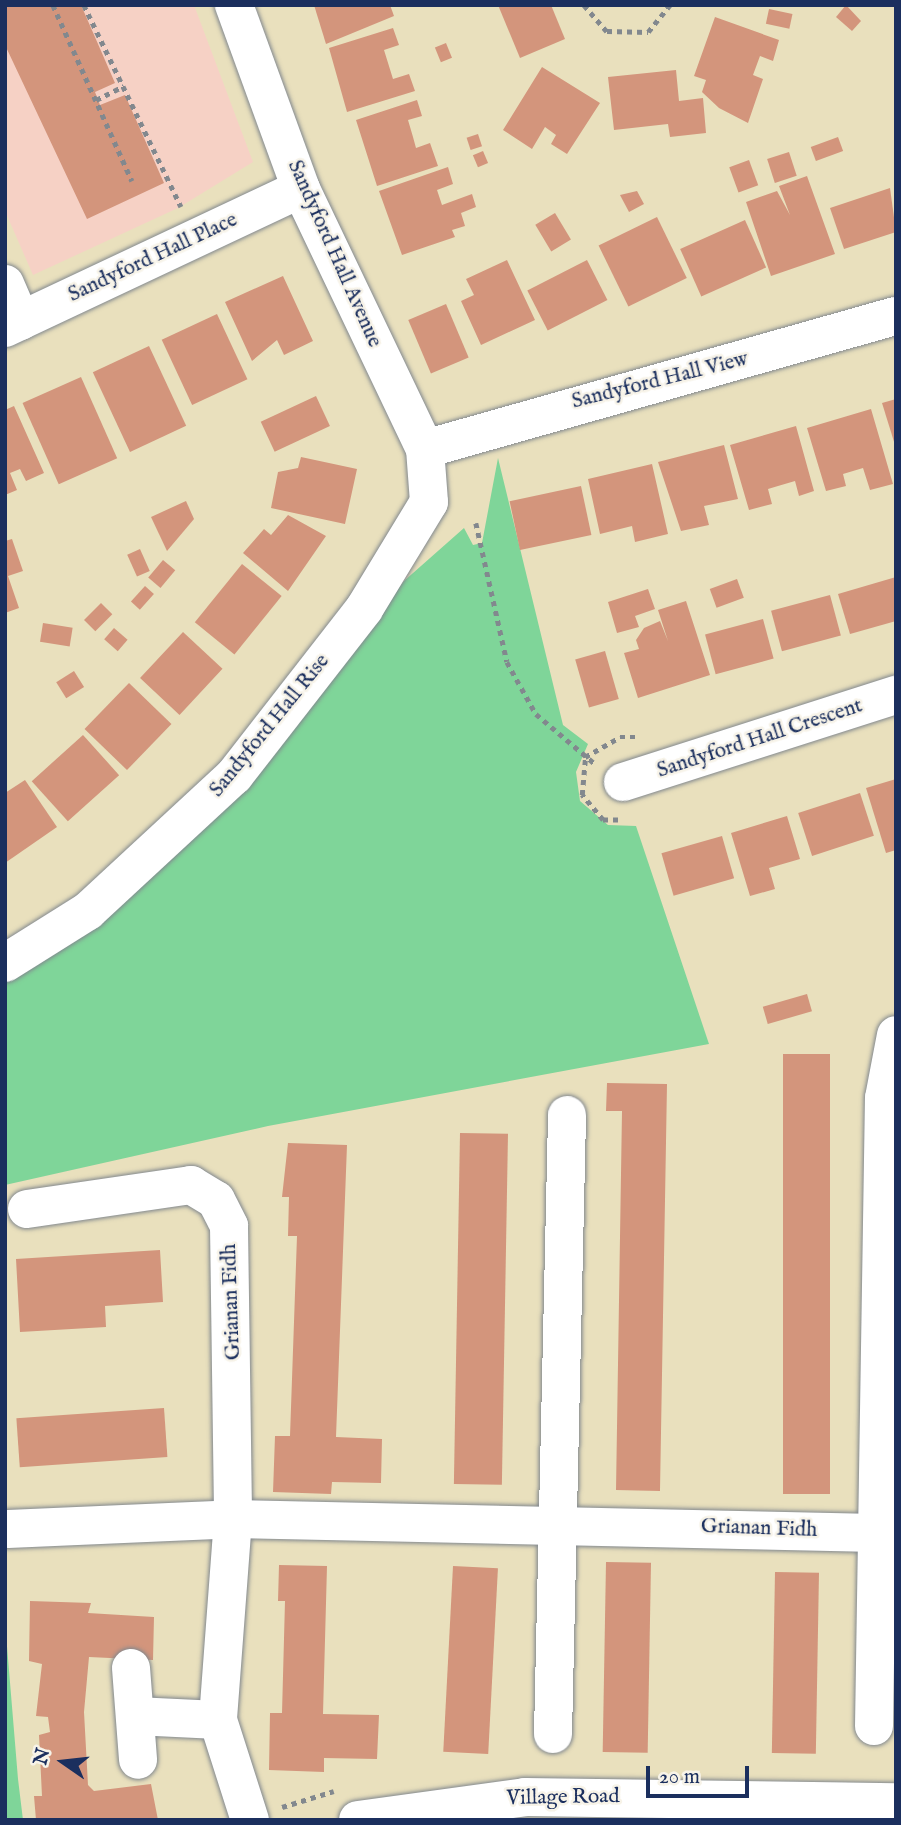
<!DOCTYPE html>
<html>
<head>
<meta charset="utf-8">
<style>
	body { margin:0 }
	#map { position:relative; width:901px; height:1825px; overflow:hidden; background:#e9e0bd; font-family:"IM FELL English",serif }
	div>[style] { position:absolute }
	.built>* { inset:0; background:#f6d1c5 }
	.green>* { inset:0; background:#7fd599 }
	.building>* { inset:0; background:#d3957c; transform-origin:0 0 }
	.path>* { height:4.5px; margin-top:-2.25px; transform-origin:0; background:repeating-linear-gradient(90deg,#82888e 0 5px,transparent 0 10px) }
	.roads { filter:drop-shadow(0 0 2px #82888e) drop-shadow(0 0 2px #82888e) }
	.minor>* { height:38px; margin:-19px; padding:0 19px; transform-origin:19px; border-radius:19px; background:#fff }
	span { translate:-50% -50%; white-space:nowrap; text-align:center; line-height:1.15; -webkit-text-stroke:5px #f7f3e8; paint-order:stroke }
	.street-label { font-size:21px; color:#1b2f5e }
	.frame { position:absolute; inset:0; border:7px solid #1b2f5e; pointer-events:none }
	.north { position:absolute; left:28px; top:1727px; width:70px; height:70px; -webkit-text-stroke:5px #f7f3e8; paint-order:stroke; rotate:284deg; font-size:19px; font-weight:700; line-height:28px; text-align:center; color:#1b2f5e }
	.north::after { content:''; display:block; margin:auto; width:24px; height:32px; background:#1b2f5e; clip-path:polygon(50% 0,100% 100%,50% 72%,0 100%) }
	.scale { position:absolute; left:646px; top:1766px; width:103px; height:32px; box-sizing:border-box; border:4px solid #1b2f5e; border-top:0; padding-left:9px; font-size:21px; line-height:24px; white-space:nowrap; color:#1b2f5e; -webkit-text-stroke:5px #f7f3e8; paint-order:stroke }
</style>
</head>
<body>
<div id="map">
	<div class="built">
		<div style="clip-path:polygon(5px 5px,194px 5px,253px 162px,178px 208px,33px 275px,5px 211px)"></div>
	</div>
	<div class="green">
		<div style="clip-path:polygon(498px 458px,563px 725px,588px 744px,576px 772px,580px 801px,608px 825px,636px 826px,709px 1044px,268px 1126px,5px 1185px,5px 978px,328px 683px,404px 581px,464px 528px,473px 545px,482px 543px)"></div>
		<div style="clip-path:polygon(5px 1622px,18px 1779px,23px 1820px,5px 1820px)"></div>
	</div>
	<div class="building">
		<div style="clip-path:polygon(5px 5px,81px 5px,115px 83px,95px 92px,100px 105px,125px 95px,164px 183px,87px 219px,5px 45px)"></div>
		<div style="clip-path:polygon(314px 5px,390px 5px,394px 16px,326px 44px)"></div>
		<div style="clip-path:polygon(498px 5px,551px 5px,565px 39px,520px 58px)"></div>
		<div style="clip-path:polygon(846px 5px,861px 21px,852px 31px,836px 17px)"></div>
		<div style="left:769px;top:9px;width:24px;height:15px;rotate:12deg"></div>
		<div style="clip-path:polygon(715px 17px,779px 40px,773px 61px,760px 56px,753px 75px,763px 79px,748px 123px,719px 108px,702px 92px,706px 80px,694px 76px)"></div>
		<div style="clip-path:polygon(393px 28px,399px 45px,384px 50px,393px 79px,409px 74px,415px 91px,347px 112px,329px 48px)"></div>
		<div style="left:446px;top:43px;width:16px;height:12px;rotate:68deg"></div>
		<div style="clip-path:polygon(542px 67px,600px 103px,567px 154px,551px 144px,556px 135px,545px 127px,532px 149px,503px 130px)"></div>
		<div style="clip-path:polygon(676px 70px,679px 101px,703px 98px,706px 133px,670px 137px,668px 124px,614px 130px,608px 77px)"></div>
		<div style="clip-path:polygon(417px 100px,422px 116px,408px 120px,413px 137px,416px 148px,430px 143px,438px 166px,377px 186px,356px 120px)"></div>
		<div style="left:478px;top:134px;width:13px;height:12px;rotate:72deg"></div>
		<div style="left:838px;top:137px;width:15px;height:29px;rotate:70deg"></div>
		<div style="left:483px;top:151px;width:13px;height:11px;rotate:67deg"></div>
		<div style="left:789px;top:152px;width:25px;height:23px;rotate:72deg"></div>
		<div style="left:749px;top:160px;width:27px;height:21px;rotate:70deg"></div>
		<div style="clip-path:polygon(448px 167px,453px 184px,437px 190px,442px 205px,472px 194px,476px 207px,461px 213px,465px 226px,452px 230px,455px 237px,402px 255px,379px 191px)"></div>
		<div style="clip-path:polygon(807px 176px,835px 254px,771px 276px,746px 202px,777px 191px,790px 215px,779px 186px)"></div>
		<div style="clip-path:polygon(890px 188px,896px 232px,844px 249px,830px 208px)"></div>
		<div style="clip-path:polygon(637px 191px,644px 204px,629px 212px,620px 195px)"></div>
		<div style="left:555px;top:213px;width:31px;height:23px;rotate:59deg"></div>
		<div style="left:657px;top:217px;width:68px;height:65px;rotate:64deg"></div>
		<div style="left:745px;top:220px;width:52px;height:71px;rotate:66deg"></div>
		<div style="clip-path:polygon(507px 260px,535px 320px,481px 345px,461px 301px,474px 295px,466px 279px)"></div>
		<div style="left:587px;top:260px;width:45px;height:67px;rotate:63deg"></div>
		<div style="clip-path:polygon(283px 276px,313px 341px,284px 355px,277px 340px,252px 361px,225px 302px)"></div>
		<div style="left:446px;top:304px;width:58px;height:41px;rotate:67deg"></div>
		<div style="left:217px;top:314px;width:72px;height:61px;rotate:65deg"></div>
		<div style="left:149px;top:346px;width:88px;height:62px;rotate:65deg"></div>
		<div style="left:81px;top:377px;width:89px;height:64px;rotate:66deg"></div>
		<div style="left:316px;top:396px;width:33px;height:61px;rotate:65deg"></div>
		<div style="clip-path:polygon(896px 399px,896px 445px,895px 445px,882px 403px)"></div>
		<div style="clip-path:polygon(14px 406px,44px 473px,26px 481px,20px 469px,10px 473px,17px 490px,5px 495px,5px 410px)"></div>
		<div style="clip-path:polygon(871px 409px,893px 484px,870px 490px,863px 468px,843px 474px,846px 486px,826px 491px,807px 428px)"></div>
		<div style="clip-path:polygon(796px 426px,814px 491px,799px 496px,795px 481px,778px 486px,768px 489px,772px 504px,749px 510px,730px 445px)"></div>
		<div style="clip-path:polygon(724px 445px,738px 499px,704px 506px,709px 525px,681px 531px,658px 462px)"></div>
		<div style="clip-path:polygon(301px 457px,357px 469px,345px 524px,271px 508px,278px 472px,298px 468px)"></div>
		<div style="clip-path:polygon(652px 464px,668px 534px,635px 542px,632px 526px,600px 534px,588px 479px)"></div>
		<div style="left:581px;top:486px;width:50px;height:73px;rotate:78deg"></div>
		<div style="clip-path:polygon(186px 501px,194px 519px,167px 551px,151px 517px)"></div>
		<div style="clip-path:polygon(288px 515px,326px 536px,288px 591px,243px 553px,264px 529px,271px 535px)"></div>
		<div style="clip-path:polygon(12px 539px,23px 571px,8px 576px,19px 608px,5px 613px,5px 541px)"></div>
		<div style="left:140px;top:549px;width:24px;height:14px;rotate:66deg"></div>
		<div style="left:163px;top:560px;width:16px;height:23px;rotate:40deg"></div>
		<div style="left:242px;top:564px;width:51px;height:75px;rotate:39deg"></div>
		<div style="clip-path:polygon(896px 577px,896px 621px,850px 634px,838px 594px)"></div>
		<div style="left:737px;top:579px;width:20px;height:29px;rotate:70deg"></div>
		<div style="left:145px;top:586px;width:12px;height:21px;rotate:42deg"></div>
		<div style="clip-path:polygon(648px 589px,655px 609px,635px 616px,639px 627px,617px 633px,608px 602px)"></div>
		<div style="left:830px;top:595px;width:42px;height:61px;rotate:75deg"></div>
		<div style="clip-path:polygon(686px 601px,710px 675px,638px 698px,624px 653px,639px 649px,636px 640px,644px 628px,660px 621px,668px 641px,658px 610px)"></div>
		<div style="left:101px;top:603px;width:16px;height:24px;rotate:45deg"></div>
		<div style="left:763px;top:619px;width:41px;height:60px;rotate:75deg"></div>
		<div style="left:43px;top:623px;width:30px;height:19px;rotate:9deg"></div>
		<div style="left:114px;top:628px;width:18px;height:15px;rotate:41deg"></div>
		<div style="left:183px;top:632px;width:54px;height:63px;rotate:43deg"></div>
		<div style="left:605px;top:651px;width:50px;height:31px;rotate:74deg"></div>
		<div style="left:74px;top:671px;width:19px;height:21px;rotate:58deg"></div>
		<div style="left:129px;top:683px;width:59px;height:64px;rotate:44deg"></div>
		<div style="left:83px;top:735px;width:54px;height:69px;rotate:48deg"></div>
		<div style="clip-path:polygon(896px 779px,896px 850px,886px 853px,866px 788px)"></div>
		<div style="clip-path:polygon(25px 780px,57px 827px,5px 863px,5px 793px)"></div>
		<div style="left:860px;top:793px;width:45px;height:65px;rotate:72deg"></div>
		<div style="clip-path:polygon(787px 816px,800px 859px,769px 868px,775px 889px,750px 896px,731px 833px)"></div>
		<div style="left:722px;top:836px;width:44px;height:63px;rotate:74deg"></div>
		<div style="left:807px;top:994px;width:18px;height:46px;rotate:74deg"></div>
		<div style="left:783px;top:1054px;width:47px;height:440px"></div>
		<div style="clip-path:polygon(607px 1083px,667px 1084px,660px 1491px,616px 1490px,622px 1111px,606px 1111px)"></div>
		<div style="left:460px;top:1133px;width:48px;height:351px;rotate:1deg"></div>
		<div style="clip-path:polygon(288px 1143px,347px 1145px,336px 1437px,382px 1439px,381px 1483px,332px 1482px,331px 1494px,273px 1492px,275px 1436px,290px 1436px,297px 1236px,288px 1236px,289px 1197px,282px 1197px)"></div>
		<div style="clip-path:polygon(160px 1250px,163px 1302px,105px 1306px,106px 1327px,20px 1332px,16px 1259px)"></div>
		<div style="left:164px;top:1408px;width:49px;height:148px;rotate:86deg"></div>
		<div style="left:606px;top:1562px;width:45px;height:190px;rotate:1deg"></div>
		<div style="clip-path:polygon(279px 1565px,327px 1566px,323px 1714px,379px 1715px,377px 1759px,324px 1758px,324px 1772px,269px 1770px,270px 1713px,282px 1713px,285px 1601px,278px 1601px)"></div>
		<div style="left:453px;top:1566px;width:45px;height:186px;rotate:3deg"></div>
		<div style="left:775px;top:1572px;width:44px;height:181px;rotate:1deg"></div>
		<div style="clip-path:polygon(30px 1601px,91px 1603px,88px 1613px,154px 1617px,153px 1660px,89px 1657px,84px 1712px,88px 1785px,94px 1791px,151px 1784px,158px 1820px,36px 1820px,34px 1796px,42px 1796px,39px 1735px,50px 1732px,48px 1717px,36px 1716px,42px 1664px,29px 1661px)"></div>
	</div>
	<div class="path">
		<div style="left:53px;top:5px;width:193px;rotate:65.8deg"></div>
		<div style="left:84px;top:5px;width:224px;rotate:64.3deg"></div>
		<div style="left:584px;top:5px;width:35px;rotate:49deg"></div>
		<div style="left:607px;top:31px;width:41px;rotate:1.4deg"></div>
		<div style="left:648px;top:32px;width:35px;rotate:-51deg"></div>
		<div style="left:96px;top:100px;width:31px;rotate:-27deg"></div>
		<div style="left:476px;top:523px;width:142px;rotate:77.4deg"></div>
		<div style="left:507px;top:662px;width:60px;rotate:60.9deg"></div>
		<div style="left:536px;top:714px;width:76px;rotate:40.2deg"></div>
		<div style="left:618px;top:820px;width:15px;rotate:180deg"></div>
		<div style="left:603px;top:820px;width:33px;rotate:-130deg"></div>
		<div style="left:582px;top:795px;width:38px;rotate:-85deg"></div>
		<div style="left:585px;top:757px;width:40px;rotate:-29.7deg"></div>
		<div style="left:620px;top:737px;width:17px"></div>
		<div style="left:282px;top:1807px;width:54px;rotate:-17.1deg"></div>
	</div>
	<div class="roads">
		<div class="minor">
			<div style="left:5px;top:284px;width:40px;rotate:66.6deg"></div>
			<div style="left:5px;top:328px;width:327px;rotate:-25.2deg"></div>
			<div style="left:425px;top:449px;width:489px;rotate:-15.8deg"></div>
			<div style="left:623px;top:782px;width:287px;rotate:-17.7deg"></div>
			<div style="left:5px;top:963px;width:98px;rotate:-32.1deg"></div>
			<div style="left:88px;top:911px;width:199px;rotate:-42.8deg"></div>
			<div style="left:234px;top:776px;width:212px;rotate:-52.1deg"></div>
			<div style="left:364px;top:609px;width:125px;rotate:-58.7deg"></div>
			<div style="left:429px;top:502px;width:53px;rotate:-94.3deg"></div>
			<div style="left:425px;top:449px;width:288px;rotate:-115.5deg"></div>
			<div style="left:301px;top:189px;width:196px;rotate:-110deg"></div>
			<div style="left:27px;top:1209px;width:166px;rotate:-8.3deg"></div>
			<div style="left:191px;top:1185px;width:29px;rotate:31deg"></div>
			<div style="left:216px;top:1200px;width:29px;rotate:63deg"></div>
			<div style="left:229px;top:1226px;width:293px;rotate:89.2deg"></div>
			<div style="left:233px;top:1519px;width:202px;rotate:94.3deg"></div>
			<div style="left:218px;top:1720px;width:105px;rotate:72.3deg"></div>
			<div style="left:8px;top:1529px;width:225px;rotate:-2.5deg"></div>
			<div style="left:233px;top:1519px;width:644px;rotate:1.25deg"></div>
			<div style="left:131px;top:1668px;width:92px;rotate:85.6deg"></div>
			<div style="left:135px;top:1716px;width:83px;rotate:2.8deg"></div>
			<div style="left:874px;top:1726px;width:628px;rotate:-89.09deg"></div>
			<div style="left:884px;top:1098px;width:64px;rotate:-79.2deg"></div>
			<div style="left:553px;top:1734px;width:619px;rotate:-88.7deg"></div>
			<div style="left:358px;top:1820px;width:169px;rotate:-7.8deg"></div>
			<div style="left:525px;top:1797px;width:371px;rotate:0.8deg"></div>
		</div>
	</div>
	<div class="street-label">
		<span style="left:334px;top:254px;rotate:66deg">Sandyford Hall Avenue</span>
		<span style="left:153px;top:258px;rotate:-25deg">Sandyford Hall Place</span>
		<span style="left:660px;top:381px;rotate:-14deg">Sandyford Hall View</span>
		<span style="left:270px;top:726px;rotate:-51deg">Sandyford Hall Rise</span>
		<span style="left:760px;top:739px;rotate:-18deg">Sandyford Hall Crescent</span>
		<span style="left:232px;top:1302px;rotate:-92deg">Grianan Fidh</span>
		<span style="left:759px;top:1529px;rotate:2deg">Grianan Fidh</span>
		<span style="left:563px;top:1798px;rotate:-1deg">Village Road</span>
	</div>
	<div class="frame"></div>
	<div class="north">N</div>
	<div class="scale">20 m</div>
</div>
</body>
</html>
